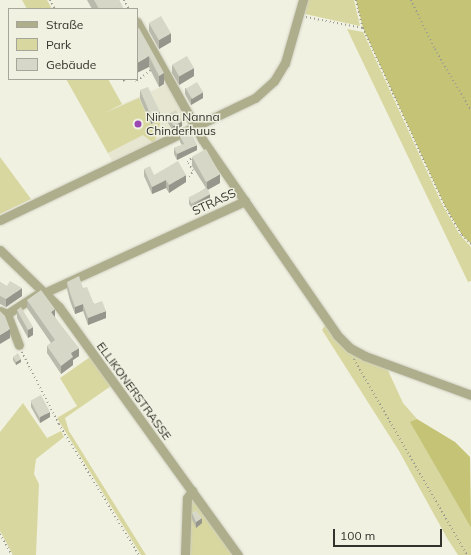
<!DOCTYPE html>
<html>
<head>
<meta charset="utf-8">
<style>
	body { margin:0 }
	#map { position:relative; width:471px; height:555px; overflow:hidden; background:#f1f1e2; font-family:Mulish,sans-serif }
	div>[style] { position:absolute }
	.built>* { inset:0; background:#e7e7d1 }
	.green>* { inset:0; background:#d8d79f }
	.forest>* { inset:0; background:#c5c375 }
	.path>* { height:1.5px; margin-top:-0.75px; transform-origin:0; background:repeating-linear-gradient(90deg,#9c9c91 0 1px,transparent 0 4px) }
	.roads { filter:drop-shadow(0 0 1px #cfcfc1) drop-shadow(0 0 1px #cfcfc1) }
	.minor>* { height:9px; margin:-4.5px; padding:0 4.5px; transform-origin:4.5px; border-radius:4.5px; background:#aeae8d }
	.wall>* { inset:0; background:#b9b9ac }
	.shaded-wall>* { inset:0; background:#96968c }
	.building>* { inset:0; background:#d7d7c8; transform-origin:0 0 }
	.dots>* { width:11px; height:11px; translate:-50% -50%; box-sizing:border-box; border:2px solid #f1f1e2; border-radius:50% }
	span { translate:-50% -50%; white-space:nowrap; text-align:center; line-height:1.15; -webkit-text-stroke:3px #f1f1e2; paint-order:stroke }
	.poi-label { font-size:12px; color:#33332d }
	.left { translate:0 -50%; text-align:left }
	.street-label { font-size:12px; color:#33332d }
	.legend { position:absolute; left:8px; top:8px; width:130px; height:72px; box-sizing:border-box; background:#f1f1e2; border:1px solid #a5a59a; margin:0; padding:5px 7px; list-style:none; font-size:12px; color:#33332d }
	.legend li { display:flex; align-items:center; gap:8px; height:20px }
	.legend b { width:20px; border:1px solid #a5a59a }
	.scale { position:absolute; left:333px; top:529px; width:109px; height:18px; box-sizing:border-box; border:2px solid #33332d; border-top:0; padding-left:5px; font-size:12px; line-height:14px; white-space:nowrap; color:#33332d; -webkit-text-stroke:3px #f1f1e2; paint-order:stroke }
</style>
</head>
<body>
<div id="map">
	<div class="built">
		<div style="clip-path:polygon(167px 84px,187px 122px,174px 132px,112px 161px,89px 119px)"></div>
	</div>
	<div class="green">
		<div style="clip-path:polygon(22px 0,47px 0,52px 9px,27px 9px)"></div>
		<div style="clip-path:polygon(308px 0,354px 0,360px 26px,305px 14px)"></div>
		<div style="clip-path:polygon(347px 29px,363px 32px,442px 204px,460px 235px,471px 247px,471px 281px,468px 282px)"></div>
		<div style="clip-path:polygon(66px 79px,108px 79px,122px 104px,105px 113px,139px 98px,151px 125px,161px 120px,155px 141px,152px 142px,143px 135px,108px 153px)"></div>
		<div style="clip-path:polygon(0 157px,31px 199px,0 214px)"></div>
		<div style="clip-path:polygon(328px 321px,337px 335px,385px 364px,403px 403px,417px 419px,411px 423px,471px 528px,471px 555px,458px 555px,447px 538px,399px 451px,322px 330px)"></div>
		<div style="clip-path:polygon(90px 357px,111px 386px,65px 418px,69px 431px,146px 555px,141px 555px,57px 418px,77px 406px,60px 378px)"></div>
		<div style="clip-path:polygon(23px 403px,47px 438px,61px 431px,64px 437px,36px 459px,34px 474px,39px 484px,36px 555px,13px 555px,0 531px,0 432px)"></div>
		<div style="clip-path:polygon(192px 491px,238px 555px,185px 555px)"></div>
	</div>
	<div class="forest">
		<div style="clip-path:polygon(356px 0,471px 0,471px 244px,462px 235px,445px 206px,363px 28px)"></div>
		<div style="clip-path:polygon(417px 419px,455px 442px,470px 457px,471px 528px,410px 422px)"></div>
	</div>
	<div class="path">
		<div style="left:50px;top:0;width:10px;rotate:61deg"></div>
		<div style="left:124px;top:0;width:10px;rotate:61deg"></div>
		<div style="left:356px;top:0;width:29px;rotate:76deg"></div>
		<div style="left:363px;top:28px;width:196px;rotate:65.3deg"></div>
		<div style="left:445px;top:206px;width:34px;rotate:60deg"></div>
		<div style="left:462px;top:235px;width:13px;rotate:45deg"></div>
		<div style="left:411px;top:0;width:55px;rotate:63.9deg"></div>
		<div style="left:435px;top:49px;width:71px;rotate:59.5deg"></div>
		<div style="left:306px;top:17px;width:58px;rotate:10.9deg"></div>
		<div style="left:132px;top:79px;width:5px;rotate:22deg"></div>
		<div style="left:137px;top:81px;width:19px;rotate:-39deg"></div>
		<div style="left:189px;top:177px;width:7px;rotate:-56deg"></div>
		<div style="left:193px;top:171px;width:11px;rotate:-124deg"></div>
		<div style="left:187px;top:162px;width:8px;rotate:-40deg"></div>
		<div style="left:22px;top:352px;width:81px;rotate:62.8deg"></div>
		<div style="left:59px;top:424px;width:153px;rotate:58.6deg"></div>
		<div style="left:354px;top:359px;width:226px;rotate:60deg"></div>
		<div style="left:0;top:534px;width:24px;rotate:60deg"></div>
	</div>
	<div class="roads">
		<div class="minor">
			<div style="left:137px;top:22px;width:134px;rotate:60.9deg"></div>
			<div style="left:202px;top:139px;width:238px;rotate:55.4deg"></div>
			<div style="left:337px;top:335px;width:18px;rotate:45deg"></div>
			<div style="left:350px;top:348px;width:17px;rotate:28deg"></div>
			<div style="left:365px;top:356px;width:113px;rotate:20.2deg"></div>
			<div style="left:0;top:220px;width:283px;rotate:-25.6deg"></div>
			<div style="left:255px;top:98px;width:25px;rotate:-42deg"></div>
			<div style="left:274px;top:81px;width:21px;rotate:-59deg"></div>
			<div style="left:285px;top:63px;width:66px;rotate:-74.1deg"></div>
			<div style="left:0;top:250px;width:82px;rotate:44deg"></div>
			<div style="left:59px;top:307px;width:306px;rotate:54.2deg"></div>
			<div style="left:46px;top:292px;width:219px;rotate:-24.6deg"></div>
			<div style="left:0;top:311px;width:8px;rotate:23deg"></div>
			<div style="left:7px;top:314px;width:35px;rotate:-33deg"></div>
			<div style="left:7px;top:314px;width:33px;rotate:69deg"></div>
			<div style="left:185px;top:555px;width:57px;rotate:-88deg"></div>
			<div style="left:187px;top:498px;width:9px;rotate:-54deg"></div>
		</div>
	</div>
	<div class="wall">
		<div style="clip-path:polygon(87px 0,119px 0,123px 9px,92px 9px)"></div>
		<div style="clip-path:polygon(149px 23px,171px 42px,159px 49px,149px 31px)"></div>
		<div style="clip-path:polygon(137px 29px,164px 84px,159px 87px,149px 67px)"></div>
		<div style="clip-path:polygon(172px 65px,194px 76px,179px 85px,172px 73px)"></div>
		<div style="clip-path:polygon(185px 88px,203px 98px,191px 105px,185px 94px)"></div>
		<div style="clip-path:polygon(140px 90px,160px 120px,151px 124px,140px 99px)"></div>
		<div style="clip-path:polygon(167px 115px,182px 126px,173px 131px,167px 121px)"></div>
		<div style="clip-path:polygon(180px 136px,197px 150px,177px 160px,174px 154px,174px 148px,182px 145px,180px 142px)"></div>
		<div style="clip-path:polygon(192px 157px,220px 183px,208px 190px,210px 200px,193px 210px,189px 204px,189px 199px,206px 188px,192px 166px)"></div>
		<div style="clip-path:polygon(144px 169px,154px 175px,186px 182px,169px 193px,166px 188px,152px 194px,144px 176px)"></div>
		<div style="clip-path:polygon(0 282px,22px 296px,6px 307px,0 304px)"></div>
		<div style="clip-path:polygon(67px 282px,83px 288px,94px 304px,106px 318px,88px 325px,83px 311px,75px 314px,70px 301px,67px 289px)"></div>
		<div style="clip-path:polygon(27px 300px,55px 317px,79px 356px,73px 360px,73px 365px,61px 374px,47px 353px,47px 346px,51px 343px,27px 308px)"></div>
		<div style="clip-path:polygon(17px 310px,33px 335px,28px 338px,17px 318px)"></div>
		<div style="clip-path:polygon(13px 357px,21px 362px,16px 365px,13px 360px)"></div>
		<div style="clip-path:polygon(31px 401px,50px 417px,40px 423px,31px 407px)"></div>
		<div style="clip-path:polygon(192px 513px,202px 523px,196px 528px,192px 519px)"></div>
	</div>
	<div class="shaded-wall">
		<div style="clip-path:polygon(171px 33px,171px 42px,159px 49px,159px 40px)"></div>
		<div style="clip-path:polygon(149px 56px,149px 67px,137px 73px,137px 63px)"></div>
		<div style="clip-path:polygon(194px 68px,194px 76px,179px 85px,179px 76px)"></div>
		<div style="clip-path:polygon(164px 73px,164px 84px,159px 87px,159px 76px)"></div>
		<div style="clip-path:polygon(123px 79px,127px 79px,123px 82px)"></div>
		<div style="clip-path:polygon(203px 92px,203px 98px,191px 105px,191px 99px)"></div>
		<div style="clip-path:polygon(160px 112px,160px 120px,151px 124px,151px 116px)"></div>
		<div style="clip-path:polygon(182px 121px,182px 126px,173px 131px,173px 125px)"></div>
		<div style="clip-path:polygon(197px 145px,197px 150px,177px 160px,177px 154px)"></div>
		<div style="clip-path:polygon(220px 174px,220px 183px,207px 190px,207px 182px)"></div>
		<div style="clip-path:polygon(186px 175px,186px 182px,169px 193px,169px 185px)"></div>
		<div style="clip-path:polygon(166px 180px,166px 188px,152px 194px,152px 187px)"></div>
		<div style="clip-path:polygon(210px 194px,210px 200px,193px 210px,193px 205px)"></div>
		<div style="clip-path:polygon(22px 288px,22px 296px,6px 307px,6px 299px)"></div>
		<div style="clip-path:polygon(83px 304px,83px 311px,75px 314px,75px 307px)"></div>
		<div style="clip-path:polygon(55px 309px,55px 317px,51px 320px,51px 312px)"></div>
		<div style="clip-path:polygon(106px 311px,106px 318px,88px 325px,88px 318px)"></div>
		<div style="clip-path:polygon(33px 327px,33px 335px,28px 338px,28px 330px)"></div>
		<div style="clip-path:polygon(10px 329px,10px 338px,0 344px,0 335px)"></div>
		<div style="clip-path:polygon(79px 348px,79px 356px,73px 360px,73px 365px,61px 374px,61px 366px,71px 353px)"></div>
		<div style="clip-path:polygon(21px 359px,21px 362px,16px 365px,16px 362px)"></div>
		<div style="clip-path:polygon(50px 412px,50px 417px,40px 423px,40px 417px)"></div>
		<div style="clip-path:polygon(202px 518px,202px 523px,196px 528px,196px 522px)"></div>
	</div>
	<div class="building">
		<div style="clip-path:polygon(94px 0,119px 0,123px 7px,120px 9px,99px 9px)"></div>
		<div style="left:161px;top:16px;width:20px;height:14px;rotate:60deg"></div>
		<div style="clip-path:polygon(139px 28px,164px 73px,159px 76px,149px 56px,137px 63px,137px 29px)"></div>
		<div style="left:187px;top:56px;width:14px;height:17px;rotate:60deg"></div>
		<div style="left:197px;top:82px;width:12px;height:13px;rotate:59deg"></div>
		<div style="clip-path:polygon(148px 87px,160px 112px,151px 116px,140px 90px)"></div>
		<div style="left:176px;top:110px;width:13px;height:10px;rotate:61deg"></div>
		<div style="clip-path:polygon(191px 132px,197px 145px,177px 154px,174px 148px,184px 144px,180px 136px)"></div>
		<div style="left:206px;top:149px;width:29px;height:16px;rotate:61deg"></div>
		<div style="clip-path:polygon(178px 161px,186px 175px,169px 185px,166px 180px,152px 187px,144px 169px,150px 166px,154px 175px)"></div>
		<div style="left:207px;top:188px;width:7px;height:21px;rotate:63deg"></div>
		<div style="clip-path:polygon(79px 276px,83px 288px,87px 287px,94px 304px,102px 301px,106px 311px,88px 318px,83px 304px,75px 307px,70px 293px,67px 282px)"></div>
		<div style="clip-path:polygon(10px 281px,22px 288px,6px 299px,0 296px,0 282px,7px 286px)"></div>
		<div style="clip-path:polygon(41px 290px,55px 309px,51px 312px,79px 348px,71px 353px,73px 357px,61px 366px,47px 346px,55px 340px,27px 300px)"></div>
		<div style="clip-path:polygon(21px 307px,33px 327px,28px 330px,17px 310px)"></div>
		<div style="clip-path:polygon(0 311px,5px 316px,10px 329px,0 335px)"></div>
		<div style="clip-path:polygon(18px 353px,21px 359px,16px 362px,13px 357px)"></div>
		<div style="left:41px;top:395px;width:19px;height:12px;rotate:62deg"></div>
		<div style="clip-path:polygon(196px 510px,202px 518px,196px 522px,192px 513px)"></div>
	</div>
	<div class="dots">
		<div style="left:138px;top:124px;background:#9a47b5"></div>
	</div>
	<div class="poi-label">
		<span class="left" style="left:146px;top:124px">Ninna Nanna<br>Chinderhuus</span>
	</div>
	<div class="street-label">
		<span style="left:214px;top:202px;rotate:-25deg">STRASS</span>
		<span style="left:134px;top:391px;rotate:54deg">ELLIKONERSTRASSE</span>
	</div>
	<ul class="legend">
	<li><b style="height:5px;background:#aeae8d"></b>Straße</li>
	<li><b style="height:11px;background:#d8d79f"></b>Park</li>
	<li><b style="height:11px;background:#d7d7c8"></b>Gebäude</li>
	</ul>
	<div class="scale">100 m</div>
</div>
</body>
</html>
